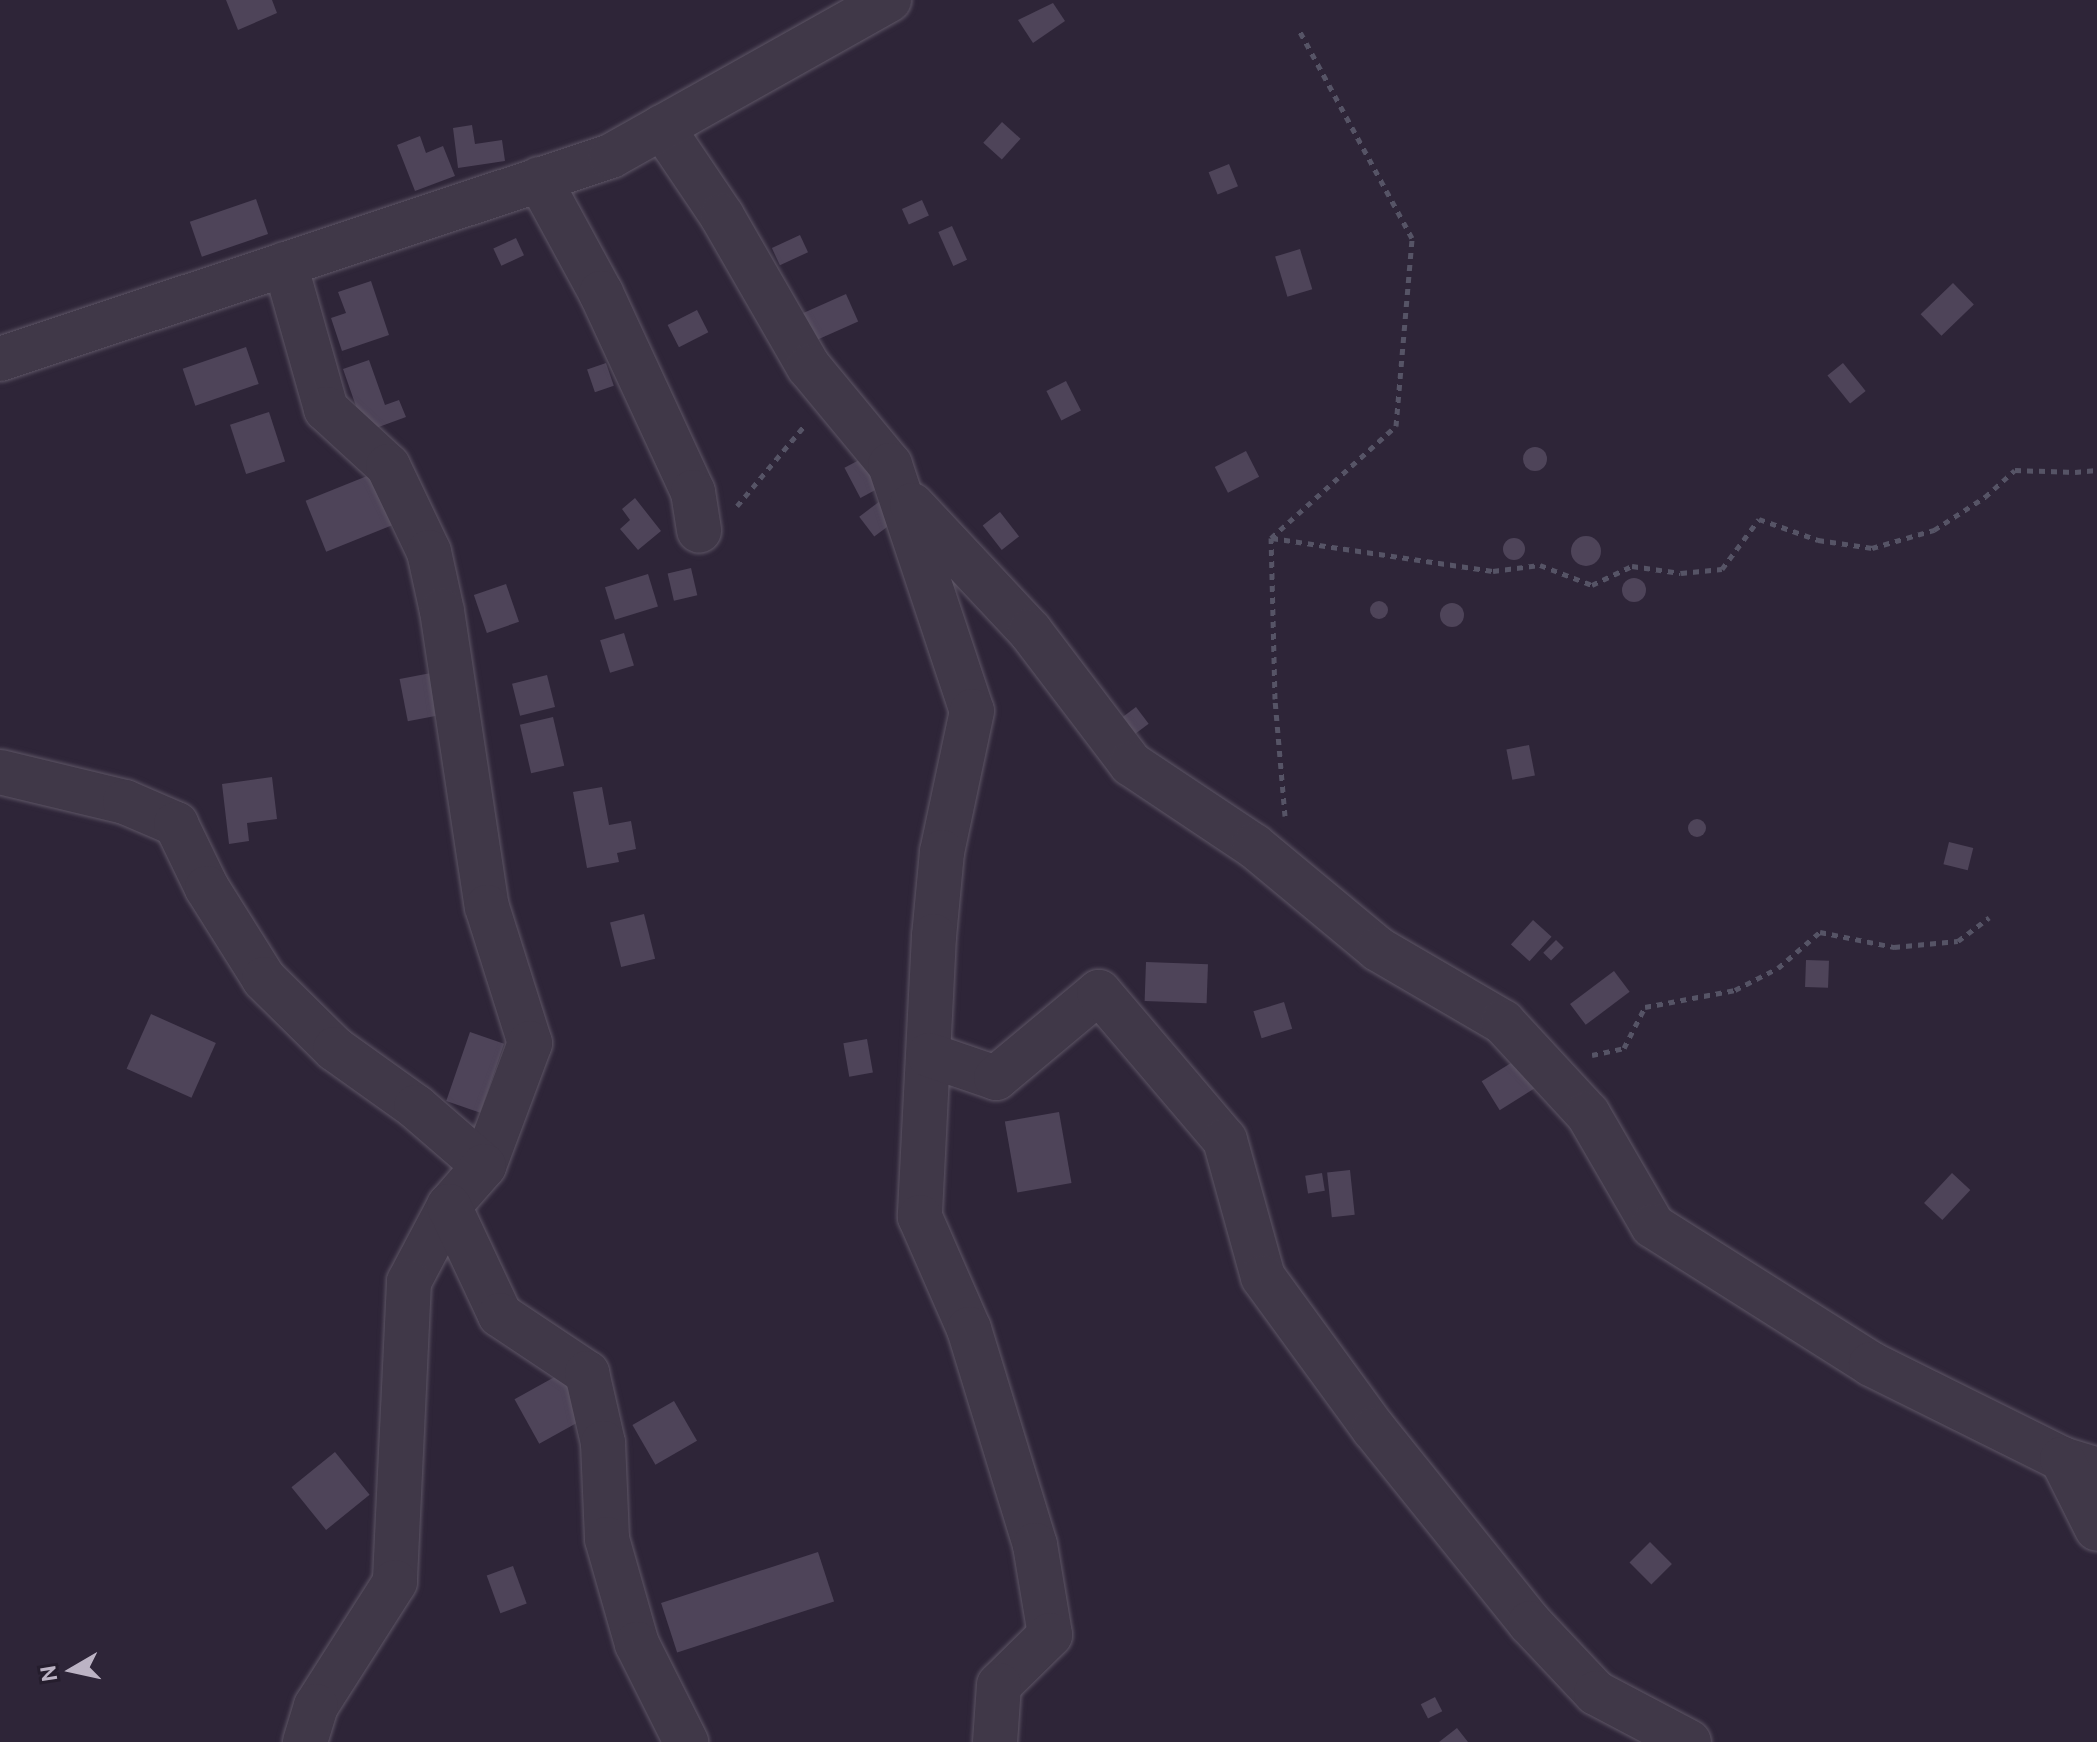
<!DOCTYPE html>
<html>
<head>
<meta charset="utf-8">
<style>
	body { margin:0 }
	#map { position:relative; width:2097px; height:1742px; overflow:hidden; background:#2e2538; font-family:Ubuntu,sans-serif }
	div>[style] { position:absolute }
	.building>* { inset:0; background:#4e4459; transform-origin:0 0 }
	.round { border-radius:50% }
	.path>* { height:5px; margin-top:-2.5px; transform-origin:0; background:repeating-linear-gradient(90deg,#565466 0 6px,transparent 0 12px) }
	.roads { filter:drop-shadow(0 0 2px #5e5666) drop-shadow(0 0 2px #5e5666) }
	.minor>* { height:44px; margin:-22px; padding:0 22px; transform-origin:22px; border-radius:22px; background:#403848 }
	span { translate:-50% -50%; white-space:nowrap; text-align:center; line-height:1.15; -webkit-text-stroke:6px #251d2d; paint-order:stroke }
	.north { position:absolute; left:32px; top:1630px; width:80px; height:80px; -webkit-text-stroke:6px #251d2d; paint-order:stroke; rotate:261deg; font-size:22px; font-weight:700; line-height:32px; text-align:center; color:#bcb3c4 }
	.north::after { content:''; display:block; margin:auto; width:28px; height:36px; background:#bcb3c4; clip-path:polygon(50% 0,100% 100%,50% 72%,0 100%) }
</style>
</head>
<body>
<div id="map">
	<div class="building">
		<div style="clip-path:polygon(226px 0,272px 0,277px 13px,238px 30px)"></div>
		<div style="clip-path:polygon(1053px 3px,1065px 21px,1033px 43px,1018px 20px)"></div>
		<div style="left:1002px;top:122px;width:25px;height:28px;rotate:42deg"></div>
		<div style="clip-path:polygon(472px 125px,475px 144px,502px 140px,505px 161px,458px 168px,453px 128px)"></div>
		<div style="clip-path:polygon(420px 136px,426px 153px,443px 146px,455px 176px,415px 191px,397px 145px)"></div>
		<div style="left:1229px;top:164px;width:24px;height:22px;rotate:68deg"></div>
		<div style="left:256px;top:199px;width:37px;height:70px;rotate:71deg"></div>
		<div style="left:922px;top:200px;width:17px;height:22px;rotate:66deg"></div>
		<div style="left:952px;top:226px;width:37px;height:15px;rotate:66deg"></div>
		<div style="left:800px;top:235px;width:19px;height:31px;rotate:65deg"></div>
		<div style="left:516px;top:238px;width:19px;height:25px;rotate:65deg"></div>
		<div style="left:1300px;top:249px;width:42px;height:26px;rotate:73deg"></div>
		<div style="clip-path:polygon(371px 281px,389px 335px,342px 351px,331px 318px,346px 313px,338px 292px)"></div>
		<div style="left:1953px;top:283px;width:30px;height:45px;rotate:46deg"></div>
		<div style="left:846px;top:294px;width:30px;height:51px;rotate:66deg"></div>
		<div style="left:697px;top:310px;width:25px;height:33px;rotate:63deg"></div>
		<div style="left:246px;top:347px;width:39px;height:67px;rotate:71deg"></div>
		<div style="clip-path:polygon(369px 360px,385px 405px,399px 400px,406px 417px,365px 432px,343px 369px)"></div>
		<div style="left:606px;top:363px;width:24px;height:20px;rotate:71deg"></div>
		<div style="left:1843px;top:363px;width:36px;height:20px;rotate:51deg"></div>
		<div style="left:1066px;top:381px;width:33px;height:22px;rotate:63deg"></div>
		<div style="left:269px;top:412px;width:52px;height:41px;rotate:72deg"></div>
		<div class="round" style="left:1523px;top:447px;width:24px;height:24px"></div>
		<div style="left:1246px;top:451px;width:29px;height:35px;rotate:63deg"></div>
		<div style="left:863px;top:458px;width:34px;height:21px;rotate:62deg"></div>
		<div style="left:377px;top:472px;width:55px;height:77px;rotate:68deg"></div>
		<div style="clip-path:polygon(635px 498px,661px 531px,638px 550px,620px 529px,630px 520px,622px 509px)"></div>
		<div style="left:884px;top:498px;width:25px;height:31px;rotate:53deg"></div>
		<div style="left:1000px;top:512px;width:31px;height:22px;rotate:52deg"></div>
		<div class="round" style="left:1571px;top:536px;width:30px;height:30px"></div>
		<div class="round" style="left:1503px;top:538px;width:22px;height:22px"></div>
		<div style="left:691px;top:568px;width:28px;height:24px;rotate:77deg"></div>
		<div style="left:648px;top:574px;width:34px;height:45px;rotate:73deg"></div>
		<div class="round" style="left:1622px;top:578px;width:24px;height:24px"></div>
		<div style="left:506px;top:584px;width:40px;height:34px;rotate:71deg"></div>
		<div class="round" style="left:1370px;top:601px;width:18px;height:18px"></div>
		<div class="round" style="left:1440px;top:603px;width:24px;height:24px"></div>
		<div style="left:624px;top:633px;width:34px;height:25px;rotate:73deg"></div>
		<div style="left:431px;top:673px;width:43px;height:32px;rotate:79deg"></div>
		<div style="left:547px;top:675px;width:33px;height:36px;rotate:76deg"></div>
		<div style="left:1136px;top:707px;width:21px;height:25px;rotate:53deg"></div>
		<div style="left:553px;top:717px;width:50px;height:34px;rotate:77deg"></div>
		<div style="left:1529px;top:745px;width:31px;height:23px;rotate:79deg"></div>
		<div style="clip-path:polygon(272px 777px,277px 819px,247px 823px,249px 841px,229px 844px,222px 784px)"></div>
		<div style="clip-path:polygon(602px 787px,609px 825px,631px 821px,636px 849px,617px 853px,619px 862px,587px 868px,573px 792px)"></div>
		<div class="round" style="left:1688px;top:819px;width:18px;height:18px"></div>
		<div style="left:1949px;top:842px;width:25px;height:23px;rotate:14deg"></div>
		<div style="left:644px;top:914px;width:46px;height:35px;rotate:76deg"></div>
		<div style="left:1533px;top:920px;width:25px;height:33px;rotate:42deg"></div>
		<div style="left:1556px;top:940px;width:11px;height:18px;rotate:45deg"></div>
		<div style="left:1806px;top:960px;width:23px;height:27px;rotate:2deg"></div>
		<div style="left:1146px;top:962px;width:62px;height:39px;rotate:2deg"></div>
		<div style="left:1614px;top:971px;width:26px;height:55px;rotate:53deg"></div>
		<div style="left:1284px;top:1002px;width:28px;height:32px;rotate:73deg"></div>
		<div style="left:151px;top:1014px;width:71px;height:60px;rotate:24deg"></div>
		<div style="left:470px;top:1032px;width:36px;height:73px;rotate:19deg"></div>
		<div style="left:867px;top:1039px;width:34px;height:24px;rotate:80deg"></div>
		<div style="left:1519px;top:1058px;width:34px;height:44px;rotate:58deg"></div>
		<div style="left:1059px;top:1112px;width:72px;height:55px;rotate:80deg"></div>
		<div style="left:1350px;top:1170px;width:45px;height:23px;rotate:84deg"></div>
		<div style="left:1322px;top:1173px;width:18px;height:17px;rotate:81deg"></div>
		<div style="left:1952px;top:1173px;width:25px;height:41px;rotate:43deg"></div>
		<div style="left:560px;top:1374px;width:51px;height:52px;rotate:61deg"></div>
		<div style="left:674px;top:1401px;width:46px;height:48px;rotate:60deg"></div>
		<div style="left:335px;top:1452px;width:55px;height:56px;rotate:51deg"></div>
		<div style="left:1650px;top:1542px;width:31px;height:29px;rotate:45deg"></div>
		<div style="left:818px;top:1552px;width:52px;height:165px;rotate:72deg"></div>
		<div style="left:513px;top:1566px;width:40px;height:28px;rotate:70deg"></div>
		<div style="left:1435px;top:1697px;width:16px;height:16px;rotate:63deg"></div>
		<div style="clip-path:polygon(1457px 1728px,1468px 1742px,1439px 1742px)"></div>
	</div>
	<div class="path">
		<div style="left:737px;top:506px;width:106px;rotate:-50deg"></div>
		<div style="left:1272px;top:538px;width:223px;rotate:8.5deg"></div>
		<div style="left:1493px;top:571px;width:47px;rotate:-7.3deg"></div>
		<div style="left:1540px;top:565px;width:56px;rotate:21deg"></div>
		<div style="left:1592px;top:585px;width:44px;rotate:-25.4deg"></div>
		<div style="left:1632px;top:566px;width:49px;rotate:8.1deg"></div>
		<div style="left:1681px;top:573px;width:41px;rotate:-5.6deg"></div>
		<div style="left:1722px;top:569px;width:62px;rotate:-53.5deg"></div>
		<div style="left:1759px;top:519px;width:63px;rotate:19.6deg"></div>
		<div style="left:1818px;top:540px;width:55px;rotate:8.4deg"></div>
		<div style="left:1872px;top:548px;width:65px;rotate:-16.2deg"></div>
		<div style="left:1934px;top:530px;width:61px;rotate:-32.9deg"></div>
		<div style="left:1985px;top:497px;width:40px;rotate:-42deg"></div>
		<div style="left:2015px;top:470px;width:60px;rotate:1.9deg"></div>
		<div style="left:2075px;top:472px;width:22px;rotate:-5deg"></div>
		<div style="left:1285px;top:816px;width:117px;rotate:-94.9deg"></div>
		<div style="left:1275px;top:699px;width:161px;rotate:-91.4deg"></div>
		<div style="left:1271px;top:538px;width:168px;rotate:-41.9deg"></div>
		<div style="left:1396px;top:426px;width:189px;rotate:-85.1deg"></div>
		<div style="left:1412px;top:238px;width:237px;rotate:-118.5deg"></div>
		<div style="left:1592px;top:1055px;width:33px;rotate:-12deg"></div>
		<div style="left:1624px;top:1048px;width:46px;rotate:-62.9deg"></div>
		<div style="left:1645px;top:1007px;width:92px;rotate:-10.7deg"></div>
		<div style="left:1735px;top:990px;width:48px;rotate:-27.1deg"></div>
		<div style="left:1778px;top:968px;width:55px;rotate:-40.6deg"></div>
		<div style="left:1820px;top:932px;width:76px;rotate:11.5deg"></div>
		<div style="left:1894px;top:947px;width:64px;rotate:-5.4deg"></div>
		<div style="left:1958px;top:941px;width:39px;rotate:-37deg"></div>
	</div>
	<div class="roads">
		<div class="minor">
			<div style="left:662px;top:127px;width:107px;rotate:56deg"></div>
			<div style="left:722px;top:216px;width:174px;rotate:60.1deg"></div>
			<div style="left:809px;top:367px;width:127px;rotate:50.4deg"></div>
			<div style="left:890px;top:465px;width:259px;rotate:71.6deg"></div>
			<div style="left:972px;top:711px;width:144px;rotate:102deg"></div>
			<div style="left:942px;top:852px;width:84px;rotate:95.4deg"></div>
			<div style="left:934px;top:936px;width:281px;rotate:92.9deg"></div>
			<div style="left:920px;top:1217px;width:122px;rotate:66.4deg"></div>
			<div style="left:969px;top:1329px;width:226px;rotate:73deg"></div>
			<div style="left:1035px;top:1545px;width:91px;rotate:80.5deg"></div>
			<div style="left:1050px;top:1635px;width:71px;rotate:135.6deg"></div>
			<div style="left:999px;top:1685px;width:57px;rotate:94deg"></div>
			<div style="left:539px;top:179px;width:130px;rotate:61.5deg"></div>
			<div style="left:601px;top:293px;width:219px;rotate:65.2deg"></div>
			<div style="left:693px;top:492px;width:39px;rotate:81deg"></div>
			<div style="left:285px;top:264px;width:151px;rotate:74.2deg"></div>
			<div style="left:326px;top:409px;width:84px;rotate:42.6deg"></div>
			<div style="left:388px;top:466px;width:95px;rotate:64.5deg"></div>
			<div style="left:429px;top:552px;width:60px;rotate:77.6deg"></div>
			<div style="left:442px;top:611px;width:299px;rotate:81.4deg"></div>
			<div style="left:487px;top:907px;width:143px;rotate:72.5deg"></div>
			<div style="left:530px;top:1043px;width:131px;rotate:110.5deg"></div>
			<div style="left:0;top:359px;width:644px;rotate:-18.38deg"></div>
			<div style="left:611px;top:156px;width:319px;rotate:-29.3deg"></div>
			<div style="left:912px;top:505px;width:173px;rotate:46.9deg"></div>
			<div style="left:1030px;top:631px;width:167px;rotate:52.8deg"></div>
			<div style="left:1131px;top:764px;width:148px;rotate:33.7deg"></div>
			<div style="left:1254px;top:846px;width:161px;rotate:39.7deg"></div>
			<div style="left:1378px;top:949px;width:145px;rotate:30.3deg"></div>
			<div style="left:1503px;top:1022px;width:125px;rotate:47.3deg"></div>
			<div style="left:1588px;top:1114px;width:129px;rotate:59.9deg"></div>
			<div style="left:1653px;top:1226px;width:258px;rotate:32.3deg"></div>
			<div style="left:1871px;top:1364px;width:213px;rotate:26.4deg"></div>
			<div style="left:2062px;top:1459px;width:37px;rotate:17deg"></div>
			<div style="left:0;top:772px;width:129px;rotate:13.5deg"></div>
			<div style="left:125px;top:802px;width:56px;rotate:23.3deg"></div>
			<div style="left:176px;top:824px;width:71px;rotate:64.2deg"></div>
			<div style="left:207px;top:888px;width:107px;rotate:57.9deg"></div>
			<div style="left:264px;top:979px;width:100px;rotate:44.6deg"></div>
			<div style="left:335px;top:1049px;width:100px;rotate:35.6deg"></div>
			<div style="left:416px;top:1107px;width:90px;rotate:40.9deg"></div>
			<div style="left:484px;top:1166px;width:53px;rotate:131.2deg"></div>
			<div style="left:449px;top:1206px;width:86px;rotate:117.8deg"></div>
			<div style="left:409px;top:1282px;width:300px;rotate:92.7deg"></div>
			<div style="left:395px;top:1582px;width:147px;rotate:122.5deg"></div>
			<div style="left:316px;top:1706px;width:38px;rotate:107deg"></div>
			<div style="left:929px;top:1055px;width:71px;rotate:18.9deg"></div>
			<div style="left:996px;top:1078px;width:134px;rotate:-39.9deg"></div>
			<div style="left:1099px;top:992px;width:194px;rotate:49.6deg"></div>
			<div style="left:1225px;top:1140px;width:142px;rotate:74.5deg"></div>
			<div style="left:1263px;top:1277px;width:188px;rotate:53.9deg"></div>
			<div style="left:1374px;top:1429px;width:249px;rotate:51.2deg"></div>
			<div style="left:1530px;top:1623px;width:96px;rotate:46.7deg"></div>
			<div style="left:1596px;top:1693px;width:105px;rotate:27.8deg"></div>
			<div style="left:449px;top:1206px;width:120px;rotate:64.9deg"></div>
			<div style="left:500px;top:1315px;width:105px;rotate:33.7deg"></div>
			<div style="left:587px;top:1373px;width:72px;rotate:77.1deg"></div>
			<div style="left:603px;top:1443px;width:96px;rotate:87.6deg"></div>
			<div style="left:607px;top:1539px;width:109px;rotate:74.1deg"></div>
			<div style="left:637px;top:1644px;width:110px;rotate:63.4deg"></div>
			<div style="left:2062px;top:1459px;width:78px;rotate:63.4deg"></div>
		</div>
	</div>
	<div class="north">N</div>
</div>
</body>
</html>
